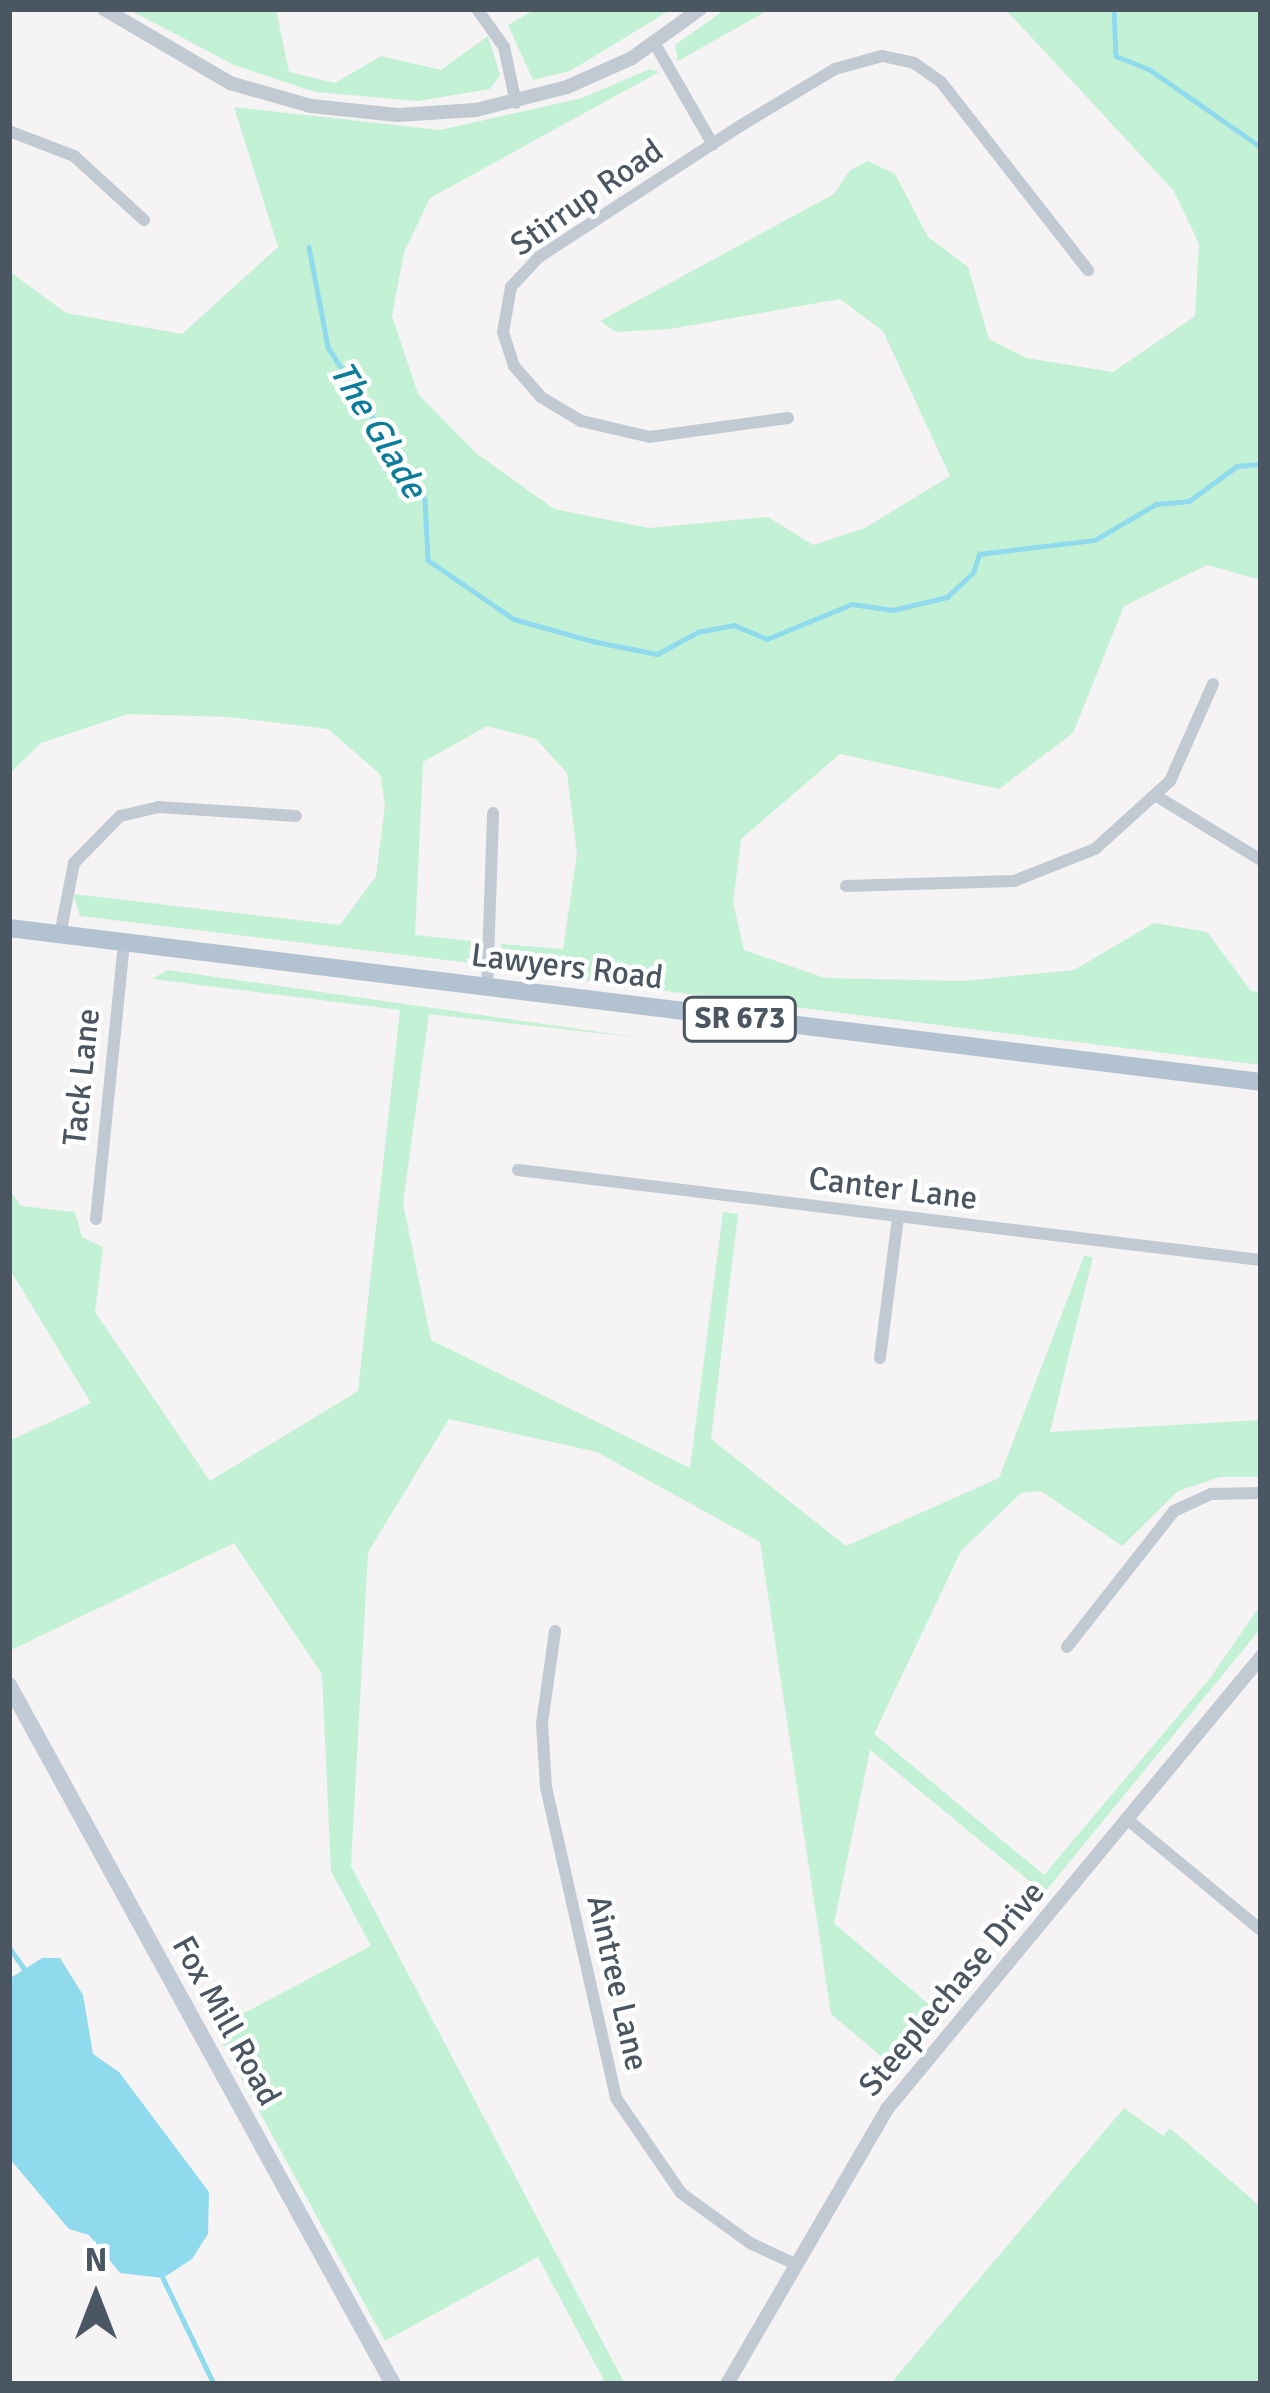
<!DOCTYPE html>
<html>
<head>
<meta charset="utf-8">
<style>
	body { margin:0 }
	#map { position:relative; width:1270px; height:2393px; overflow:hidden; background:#f5f3f3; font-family:Signika,sans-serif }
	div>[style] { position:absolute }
	.green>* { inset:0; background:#c3f1d5 }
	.water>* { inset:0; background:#90daee }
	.stream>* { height:4.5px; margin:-2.25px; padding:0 2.25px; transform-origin:2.25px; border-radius:2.25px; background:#90daee }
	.minor>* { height:12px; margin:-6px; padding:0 6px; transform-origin:6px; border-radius:6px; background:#c1cad2 }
	.tertiary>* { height:14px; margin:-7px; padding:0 7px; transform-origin:7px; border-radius:7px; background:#c1cad2 }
	.secondary>* { height:16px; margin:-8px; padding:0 8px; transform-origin:8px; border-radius:8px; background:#c1cbd6 }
	.primary>* { height:18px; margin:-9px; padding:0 9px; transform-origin:9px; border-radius:9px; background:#b3c2d1 }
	span { translate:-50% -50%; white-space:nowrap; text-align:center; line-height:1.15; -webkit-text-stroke:9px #fff; paint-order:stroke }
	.shield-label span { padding:3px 9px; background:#fff; border:3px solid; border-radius:9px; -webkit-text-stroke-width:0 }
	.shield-label { font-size:30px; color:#4a5661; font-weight:700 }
	.street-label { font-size:33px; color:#4a5661 }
	.water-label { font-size:36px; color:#0c7c9b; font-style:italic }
	.frame { position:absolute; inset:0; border:12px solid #4a5661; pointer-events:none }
	.north { position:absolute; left:36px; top:2237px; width:120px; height:120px; -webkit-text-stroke:9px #fff; paint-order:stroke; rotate:0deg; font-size:33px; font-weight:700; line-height:48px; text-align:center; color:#4a5661 }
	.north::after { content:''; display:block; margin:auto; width:42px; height:54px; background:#4a5661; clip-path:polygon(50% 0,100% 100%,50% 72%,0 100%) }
</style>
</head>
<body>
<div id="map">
	<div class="green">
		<div style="clip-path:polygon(128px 9px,276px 9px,289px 72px,335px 83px,381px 56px,441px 70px,488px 36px,500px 75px,490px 89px,418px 101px,315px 92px,234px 65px)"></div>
		<div style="clip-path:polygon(536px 9px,672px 9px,570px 71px,533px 80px,508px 25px)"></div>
		<div style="clip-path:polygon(726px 9px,770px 9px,678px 61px,675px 45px)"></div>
		<div style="clip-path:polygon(1005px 9px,1261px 9px,1261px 580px,1207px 565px,1124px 606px,1073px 733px,999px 789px,840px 754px,741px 839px,733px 902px,744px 950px,825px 978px,964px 981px,1074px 970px,1154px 923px,1207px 932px,1251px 991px,1261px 992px,1261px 1065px,511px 972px,499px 958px,501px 944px,563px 949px,577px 854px,567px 773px,536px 739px,487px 726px,423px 762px,415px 935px,481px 942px,471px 963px,80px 916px,73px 894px,340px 925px,376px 876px,385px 805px,380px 774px,328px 729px,229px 717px,128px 714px,41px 743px,9px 774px,9px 271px,66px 313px,182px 334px,278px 247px,234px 107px,440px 130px,582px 98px,650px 69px,659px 72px,430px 198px,404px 252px,392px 316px,418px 394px,476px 453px,554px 509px,649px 528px,768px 517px,813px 545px,865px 528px,950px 476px,883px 331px,840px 299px,670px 329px,616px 332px,600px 321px,834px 194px,850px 170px,868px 161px,895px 174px,928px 237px,968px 267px,989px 339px,1026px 358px,1113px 372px,1195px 316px,1199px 244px,1174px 191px)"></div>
		<div style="clip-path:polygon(168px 970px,641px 1038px,429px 1014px,403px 1203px,431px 1340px,690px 1468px,723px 1212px,738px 1214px,711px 1439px,846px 1546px,999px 1478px,1084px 1256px,1093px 1257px,1050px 1432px,1261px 1420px,1261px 1477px,1220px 1477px,1178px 1491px,1122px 1546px,1041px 1491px,1021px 1493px,961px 1551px,874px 1734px,1044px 1875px,1211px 1677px,1261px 1604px,1261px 1628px,1044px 1893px,870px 1750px,834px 1923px,940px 2014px,895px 2068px,831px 2014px,760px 1542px,597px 1452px,449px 1419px,368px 1552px,351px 1866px,625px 2384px,606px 2384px,538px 2257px,385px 2341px,214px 2029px,371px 1946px,331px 1871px,322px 1674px,234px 1543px,9px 1651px,9px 1441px,91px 1403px,9px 1268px,9px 1189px,21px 1206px,75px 1212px,82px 1237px,103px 1247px,95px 1312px,210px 1481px,358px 1391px,400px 1010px,152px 979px)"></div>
		<div style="clip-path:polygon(1124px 2108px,1163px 2136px,1170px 2128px,1261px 2207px,1261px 2384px,890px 2384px)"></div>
	</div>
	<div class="water">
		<div style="clip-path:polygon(42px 1958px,60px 1958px,83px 1995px,93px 2054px,119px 2072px,209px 2192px,208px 2234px,192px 2259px,163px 2278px,120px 2273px,89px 2235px,69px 2229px,9px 2158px,9px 1979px)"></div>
	</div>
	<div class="stream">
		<div style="left:1114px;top:9px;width:47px;rotate:87.6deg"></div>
		<div style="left:1116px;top:56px;width:35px;rotate:22deg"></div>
		<div style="left:1149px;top:69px;width:136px;rotate:34.9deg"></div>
		<div style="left:1261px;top:166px;width:3px;rotate:90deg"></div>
		<div style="left:309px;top:247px;width:102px;rotate:79.2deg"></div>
		<div style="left:328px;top:347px;width:181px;rotate:57.6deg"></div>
		<div style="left:425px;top:500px;width:60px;rotate:87.1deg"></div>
		<div style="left:428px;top:560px;width:104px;rotate:34.5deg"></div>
		<div style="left:514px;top:619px;width:81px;rotate:15.8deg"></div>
		<div style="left:592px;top:641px;width:66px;rotate:11.3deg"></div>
		<div style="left:657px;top:654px;width:47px;rotate:-28.2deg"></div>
		<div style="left:698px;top:632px;width:37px;rotate:-11deg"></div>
		<div style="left:734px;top:625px;width:36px;rotate:23deg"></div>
		<div style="left:767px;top:639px;width:92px;rotate:-22.4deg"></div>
		<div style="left:852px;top:604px;width:41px;rotate:8.3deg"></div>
		<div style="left:893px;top:610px;width:56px;rotate:-13.5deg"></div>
		<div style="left:947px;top:597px;width:35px;rotate:-43deg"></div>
		<div style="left:973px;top:573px;width:20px;rotate:-72deg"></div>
		<div style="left:979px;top:554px;width:117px;rotate:-6.9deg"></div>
		<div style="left:1095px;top:540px;width:71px;rotate:-30.5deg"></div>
		<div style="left:1156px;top:504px;width:33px;rotate:-5deg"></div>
		<div style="left:1189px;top:501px;width:59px;rotate:-36.1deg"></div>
		<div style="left:1237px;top:466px;width:24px;rotate:-5deg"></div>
		<div style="left:9px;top:1947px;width:28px;rotate:55deg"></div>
		<div style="left:163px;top:2278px;width:118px;rotate:64.3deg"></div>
	</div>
	<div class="minor">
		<div style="left:477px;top:9px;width:47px;rotate:54.6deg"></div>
		<div style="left:504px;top:47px;width:57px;rotate:77.9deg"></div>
		<div style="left:655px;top:44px;width:116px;rotate:60.1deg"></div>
		<div style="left:9px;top:131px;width:70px;rotate:21deg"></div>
		<div style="left:74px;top:156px;width:95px;rotate:42.4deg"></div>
		<div style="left:788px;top:418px;width:139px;rotate:172.2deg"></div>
		<div style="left:650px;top:437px;width:71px;rotate:-166.9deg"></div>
		<div style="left:581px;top:421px;width:47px;rotate:-149deg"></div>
		<div style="left:541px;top:397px;width:41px;rotate:-131.1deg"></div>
		<div style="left:514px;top:366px;width:36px;rotate:-108deg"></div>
		<div style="left:503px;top:332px;width:46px;rotate:-79.9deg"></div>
		<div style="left:511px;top:287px;width:41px;rotate:-47deg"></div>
		<div style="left:539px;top:257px;width:240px;rotate:-33.1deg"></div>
		<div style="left:740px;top:126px;width:111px;rotate:-31deg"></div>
		<div style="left:835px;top:69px;width:49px;rotate:-15.5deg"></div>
		<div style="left:882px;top:56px;width:33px;rotate:12deg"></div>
		<div style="left:914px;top:63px;width:33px;rotate:35deg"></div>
		<div style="left:941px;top:82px;width:239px;rotate:52deg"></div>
		<div style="left:1158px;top:797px;width:121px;rotate:31.5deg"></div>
		<div style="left:846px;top:886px;width:168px;rotate:-1.7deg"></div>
		<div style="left:1014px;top:881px;width:87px;rotate:-21.6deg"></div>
		<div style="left:1095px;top:849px;width:101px;rotate:-42.2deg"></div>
		<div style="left:1170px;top:781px;width:106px;rotate:-66.1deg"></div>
		<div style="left:60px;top:935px;width:73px;rotate:-79deg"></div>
		<div style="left:74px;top:863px;width:66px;rotate:-45.6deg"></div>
		<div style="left:120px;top:816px;width:39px;rotate:-13deg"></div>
		<div style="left:158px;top:807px;width:138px;rotate:3.7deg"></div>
		<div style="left:487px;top:988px;width:175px;rotate:-88deg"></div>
		<div style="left:518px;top:1170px;width:748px;rotate:6.91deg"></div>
		<div style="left:96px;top:1219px;width:277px;rotate:-84.2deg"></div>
		<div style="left:880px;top:1358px;width:142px;rotate:-82.7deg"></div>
		<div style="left:555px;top:1631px;width:93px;rotate:98deg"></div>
		<div style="left:542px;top:1723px;width:64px;rotate:86.4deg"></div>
		<div style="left:546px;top:1787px;width:319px;rotate:77.3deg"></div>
		<div style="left:616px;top:2098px;width:115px;rotate:55.6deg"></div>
		<div style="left:681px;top:2193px;width:85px;rotate:35.9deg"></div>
		<div style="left:750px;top:2243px;width:50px;rotate:25deg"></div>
		<div style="left:1067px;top:1647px;width:173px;rotate:-51.8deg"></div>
		<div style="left:1174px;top:1511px;width:41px;rotate:-24.7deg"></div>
		<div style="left:1211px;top:1494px;width:50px;rotate:-1.1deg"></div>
		<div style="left:1128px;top:1820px;width:173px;rotate:39.6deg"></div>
	</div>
	<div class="tertiary">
		<div style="left:104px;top:9px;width:146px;rotate:30.4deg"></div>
		<div style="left:230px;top:83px;width:84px;rotate:15.9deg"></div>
		<div style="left:311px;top:106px;width:87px;rotate:5.9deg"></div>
		<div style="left:398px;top:115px;width:78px;rotate:-3.7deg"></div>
		<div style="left:476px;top:110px;width:94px;rotate:-14.2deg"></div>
		<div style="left:567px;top:87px;width:71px;rotate:-24deg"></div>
		<div style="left:632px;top:58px;width:84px;rotate:-35.8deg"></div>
		<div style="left:727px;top:2384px;width:318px;rotate:-59.8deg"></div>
		<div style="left:887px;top:2109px;width:587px;rotate:-50.39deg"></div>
	</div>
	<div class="secondary">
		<div style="left:9px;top:1685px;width:798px;rotate:61.22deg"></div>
	</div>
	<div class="primary">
		<div style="left:9px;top:928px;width:1261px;rotate:7.01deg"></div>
	</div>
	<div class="shield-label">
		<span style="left:740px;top:1019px">SR 673</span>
	</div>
	<div class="street-label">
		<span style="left:587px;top:198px;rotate:-35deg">Stirrup Road</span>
		<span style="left:567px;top:967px;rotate:7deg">Lawyers Road</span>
		<span style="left:82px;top:1077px;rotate:-84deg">Tack Lane</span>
		<span style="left:893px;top:1189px;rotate:7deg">Canter Lane</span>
		<span style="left:617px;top:1983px;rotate:77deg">Aintree Lane</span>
		<span style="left:952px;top:1989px;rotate:-50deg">Steeplechase Drive</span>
		<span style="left:226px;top:2021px;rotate:61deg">Fox Mill Road</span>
	</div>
	<div class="water-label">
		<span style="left:378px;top:430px;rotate:59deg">The Glade</span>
	</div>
	<div class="frame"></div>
	<div class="north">N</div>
</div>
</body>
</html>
